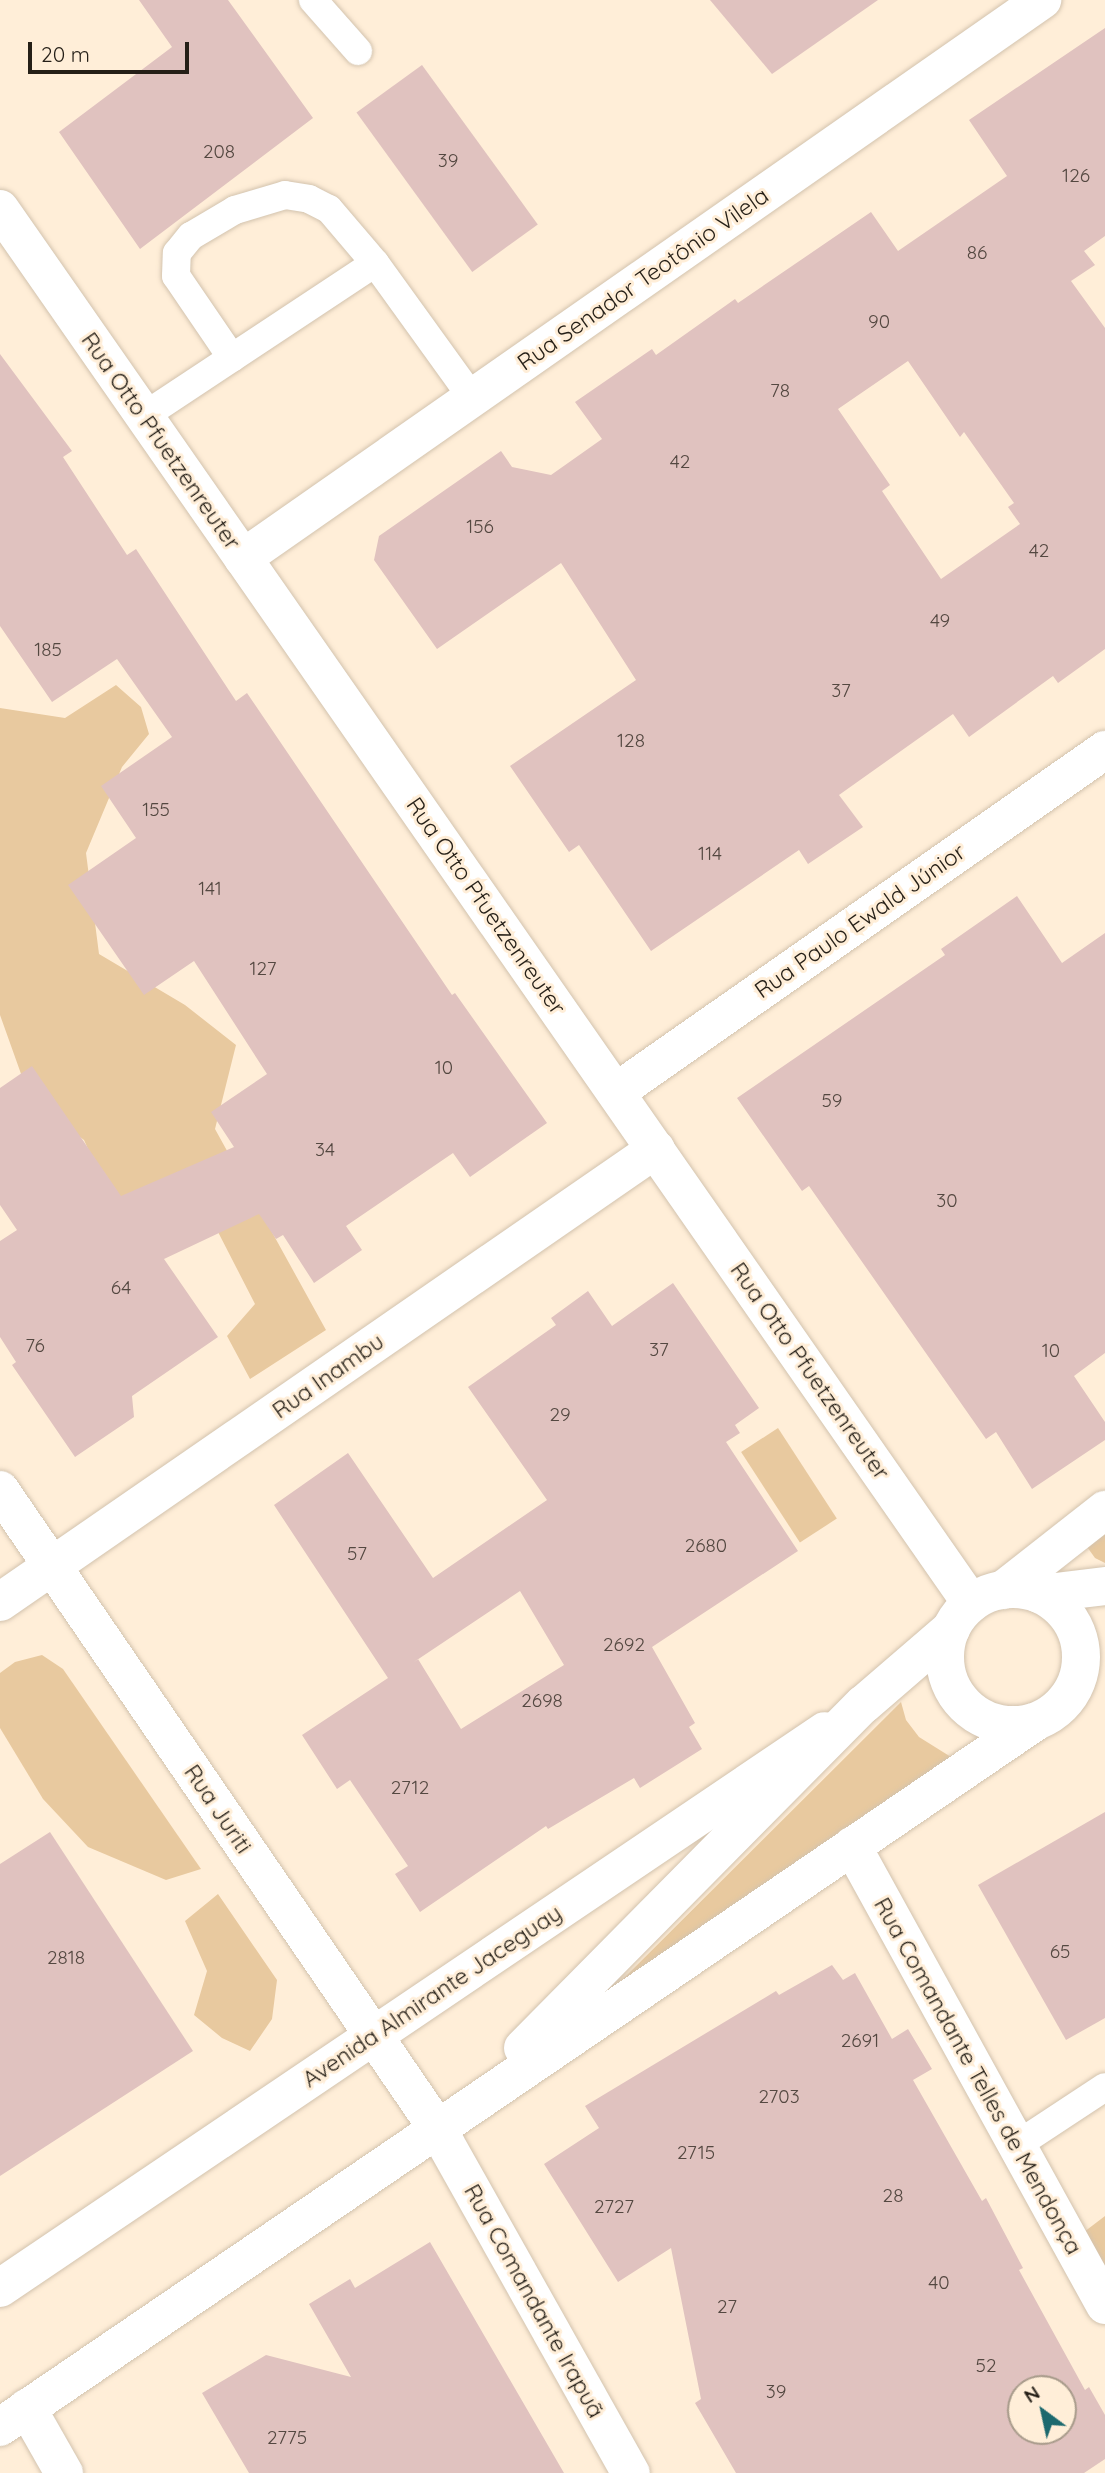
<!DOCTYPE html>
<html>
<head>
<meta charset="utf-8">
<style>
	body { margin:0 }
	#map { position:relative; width:1105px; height:2473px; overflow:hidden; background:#ffeed8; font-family:Quicksand,sans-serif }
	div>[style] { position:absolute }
	.green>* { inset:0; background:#e8c99f; transform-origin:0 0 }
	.building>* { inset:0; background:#e0c2bf; transform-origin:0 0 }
	.roads { filter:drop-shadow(0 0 2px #d3c3ae) drop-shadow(0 0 2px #d3c3ae) }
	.service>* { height:28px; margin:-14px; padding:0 14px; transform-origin:14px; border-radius:14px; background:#fff }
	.minor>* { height:38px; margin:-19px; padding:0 19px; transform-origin:19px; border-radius:19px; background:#fff }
	.secondary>* { height:38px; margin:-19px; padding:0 19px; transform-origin:19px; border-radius:19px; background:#fff }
	.secondary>.ring { margin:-19px; padding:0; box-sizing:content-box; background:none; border:38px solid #fff; border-radius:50% }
	span { translate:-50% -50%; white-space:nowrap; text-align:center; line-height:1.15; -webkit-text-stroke:6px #ffeed8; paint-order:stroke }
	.number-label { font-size:19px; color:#544841 }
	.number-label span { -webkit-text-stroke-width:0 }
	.street-label { font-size:23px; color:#251f17 }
	.north { position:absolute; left:1007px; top:2375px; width:70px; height:70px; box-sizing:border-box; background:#ffeed8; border:2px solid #a89b8b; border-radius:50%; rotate:327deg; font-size:19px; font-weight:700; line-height:28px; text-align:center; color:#251f17 }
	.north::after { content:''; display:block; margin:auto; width:24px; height:32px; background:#1c696e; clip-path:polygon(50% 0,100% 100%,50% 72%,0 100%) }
	.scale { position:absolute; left:28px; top:42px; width:161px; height:32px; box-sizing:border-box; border:4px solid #251f17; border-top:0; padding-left:9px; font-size:21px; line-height:24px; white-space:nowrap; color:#251f17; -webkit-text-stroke:5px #ffeed8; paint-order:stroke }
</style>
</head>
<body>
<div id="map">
	<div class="green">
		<div style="clip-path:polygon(116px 685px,141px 707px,149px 734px,122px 767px,86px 853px,99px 954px,185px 1005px,236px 1045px,215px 1129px,326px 1330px,250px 1379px,227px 1336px,255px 1304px,198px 1193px,112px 1202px,84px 1140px,30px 1099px,0 1015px,0 708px,65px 718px)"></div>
		<div style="left:778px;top:1428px;width:108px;height:44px;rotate:57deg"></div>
		<div style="clip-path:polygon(1105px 1531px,1105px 1563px,1095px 1558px,1085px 1544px)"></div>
		<div style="clip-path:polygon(42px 1655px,63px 1669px,201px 1869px,166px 1880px,88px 1847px,43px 1799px,0 1728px,0 1673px,15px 1662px)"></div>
		<div style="clip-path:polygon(901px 1702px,906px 1720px,919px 1737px,951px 1757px,602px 2000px)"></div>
		<div style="clip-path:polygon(218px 1894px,277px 1980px,272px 2019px,250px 2051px,222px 2038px,194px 2015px,207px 1971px,185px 1921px)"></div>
		<div style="clip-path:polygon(1105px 2216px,1105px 2269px,1084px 2232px)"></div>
	</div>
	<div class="building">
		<div style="clip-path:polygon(139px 0,228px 0,313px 118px,140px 249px,59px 132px,172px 47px)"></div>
		<div style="clip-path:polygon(710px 0,878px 0,772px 74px)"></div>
		<div style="clip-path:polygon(evenodd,1105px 28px,1105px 236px,1084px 251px,1095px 265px,1071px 281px,1105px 328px,1105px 649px,1058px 683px,1053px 676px,969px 737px,953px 714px,839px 795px,863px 827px,808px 864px,799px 850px,651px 951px,579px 845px,569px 852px,510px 766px,636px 680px,561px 563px,437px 649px,374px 560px,379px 536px,501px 451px,512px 467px,551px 475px,602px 439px,575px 402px,652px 349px,656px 355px,735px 299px,738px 303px,871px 212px,898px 251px,1007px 176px,969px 120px,1105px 28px,908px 361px,960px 437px,964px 432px,1014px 503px,1008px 507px,1020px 524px,941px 579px,882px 491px,890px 485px,838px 409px,908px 361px)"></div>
		<div style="left:422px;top:65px;width:197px;height:81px;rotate:54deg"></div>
		<div style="clip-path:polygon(0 354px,72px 451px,63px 457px,127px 555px,136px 549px,236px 701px,247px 693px,452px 995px,455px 993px,547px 1123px,470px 1177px,453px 1153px,346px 1226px,362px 1250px,314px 1283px,283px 1235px,276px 1239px,259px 1214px,164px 1259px,218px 1337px,132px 1396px,134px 1417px,75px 1457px,12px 1365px,16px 1362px,0 1337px,0 1241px,17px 1230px,0 1205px,0 1088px,32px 1066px,121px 1196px,234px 1147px,211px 1112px,267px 1074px,194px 961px,144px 995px,68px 885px,136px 838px,101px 786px,172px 737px,117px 659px,52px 702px,0 626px)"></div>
		<div style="clip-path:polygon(1017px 896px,1062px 963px,1105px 933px,1105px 1353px,1074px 1376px,1105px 1422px,1105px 1440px,1032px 1489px,996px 1432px,986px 1439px,809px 1186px,802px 1191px,737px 1098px,945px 955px,941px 949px)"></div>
		<div style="clip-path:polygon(evenodd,673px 1283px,759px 1408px,735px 1425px,740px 1433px,726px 1442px,798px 1551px,652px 1647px,695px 1723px,689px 1727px,702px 1749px,640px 1788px,634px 1778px,548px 1829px,546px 1826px,420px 1912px,395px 1874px,408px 1866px,350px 1780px,337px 1789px,302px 1735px,388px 1678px,274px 1505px,348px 1453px,433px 1578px,547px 1500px,468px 1387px,556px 1325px,551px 1318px,588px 1291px,612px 1326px,673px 1283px,520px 1591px,564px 1665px,461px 1729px,418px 1659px,414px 1662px,520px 1591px)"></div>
		<div style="clip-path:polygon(1105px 1812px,1105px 2018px,1066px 2040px,978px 1885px)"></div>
		<div style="clip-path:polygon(50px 1832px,193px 2051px,0 2176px,0 1864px)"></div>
		<div style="clip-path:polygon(evenodd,832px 1965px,843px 1980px,855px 1973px,892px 2039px,908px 2029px,932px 2069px,913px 2080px,982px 2201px,986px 2198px,1023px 2268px,1019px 2270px,1085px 2390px,1089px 2387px,1105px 2415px,1105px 2459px,1084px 2473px,736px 2473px,695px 2403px,701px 2399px,671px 2248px,618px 2282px,544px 2164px,599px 2128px,585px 2106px,776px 1991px,779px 1995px,832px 1965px,1021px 2389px,1063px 2389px,1063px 2431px,1021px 2431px,1021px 2389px)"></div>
		<div style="clip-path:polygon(430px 2242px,564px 2473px,249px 2473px,202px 2393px,266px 2355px,351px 2377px,309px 2304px,350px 2279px,355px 2288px)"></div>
	</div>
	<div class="roads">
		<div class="service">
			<div style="left:313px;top:0;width:68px;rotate:48.6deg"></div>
			<div style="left:232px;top:358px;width:99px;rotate:-124.3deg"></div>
			<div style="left:176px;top:276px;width:23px;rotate:-88deg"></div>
			<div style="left:177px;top:253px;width:22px;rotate:-51deg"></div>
			<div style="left:191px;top:236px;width:51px;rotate:-30.6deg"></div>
			<div style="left:235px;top:210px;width:52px;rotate:-16.7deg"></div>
			<div style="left:285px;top:195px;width:24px;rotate:9deg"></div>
			<div style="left:309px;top:199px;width:22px;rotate:27deg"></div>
			<div style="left:329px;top:209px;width:71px;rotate:49.6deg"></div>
			<div style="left:144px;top:416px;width:277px;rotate:-33.5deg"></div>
			<div style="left:375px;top:263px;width:168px;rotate:54.2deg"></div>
			<div style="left:1017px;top:2145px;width:105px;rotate:-33.4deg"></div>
		</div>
		<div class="minor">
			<div style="left:243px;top:558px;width:975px;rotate:-34.93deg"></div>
			<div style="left:616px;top:1092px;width:597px;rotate:-34.97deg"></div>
			<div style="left:0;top:1490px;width:773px;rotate:55.59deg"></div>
			<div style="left:437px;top:2128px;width:396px;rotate:60.7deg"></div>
			<div style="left:1003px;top:1590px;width:130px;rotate:-38.1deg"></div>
			<div style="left:0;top:1602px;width:797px;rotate:-34.63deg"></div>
			<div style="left:852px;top:1846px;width:524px;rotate:61.14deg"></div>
			<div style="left:0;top:2288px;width:995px;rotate:-34.03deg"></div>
			<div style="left:27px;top:2408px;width:75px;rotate:60.4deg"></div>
		</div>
		<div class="secondary">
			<div style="left:0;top:209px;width:1699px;rotate:55.14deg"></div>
			<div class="ring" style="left:945px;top:1589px;width:98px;height:98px"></div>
			<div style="left:1039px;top:1594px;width:66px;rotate:-6.9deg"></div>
			<div style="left:523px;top:2048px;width:484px;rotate:-45.3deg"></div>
			<div style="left:864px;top:1704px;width:115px;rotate:-40.8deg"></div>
			<div style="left:0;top:2427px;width:1252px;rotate:-34.26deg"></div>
		</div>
	</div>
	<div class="number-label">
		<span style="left:219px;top:152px">208</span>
		<span style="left:448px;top:161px">39</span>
		<span style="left:1076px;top:176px">126</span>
		<span style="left:977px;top:253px">86</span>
		<span style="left:879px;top:322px">90</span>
		<span style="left:780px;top:391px">78</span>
		<span style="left:680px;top:462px">42</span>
		<span style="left:480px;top:527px">156</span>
		<span style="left:1039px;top:551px">42</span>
		<span style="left:940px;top:621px">49</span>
		<span style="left:48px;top:650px">185</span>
		<span style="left:841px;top:691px">37</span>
		<span style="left:631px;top:741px">128</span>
		<span style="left:156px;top:810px">155</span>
		<span style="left:710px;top:854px">114</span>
		<span style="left:210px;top:889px">141</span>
		<span style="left:263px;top:969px">127</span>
		<span style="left:444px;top:1068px">10</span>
		<span style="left:832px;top:1101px">59</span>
		<span style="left:325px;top:1150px">34</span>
		<span style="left:947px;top:1201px">30</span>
		<span style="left:121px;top:1288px">64</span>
		<span style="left:35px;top:1346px">76</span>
		<span style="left:659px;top:1350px">37</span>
		<span style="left:1051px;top:1351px">10</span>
		<span style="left:560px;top:1415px">29</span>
		<span style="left:706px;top:1546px">2680</span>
		<span style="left:357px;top:1554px">57</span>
		<span style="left:624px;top:1645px">2692</span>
		<span style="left:542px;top:1701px">2698</span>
		<span style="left:410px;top:1788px">2712</span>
		<span style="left:1060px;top:1952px">65</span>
		<span style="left:66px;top:1958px">2818</span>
		<span style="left:860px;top:2041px">2691</span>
		<span style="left:779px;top:2097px">2703</span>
		<span style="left:696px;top:2153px">2715</span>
		<span style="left:893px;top:2196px">28</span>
		<span style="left:614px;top:2207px">2727</span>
		<span style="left:939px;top:2283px">40</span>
		<span style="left:727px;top:2307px">27</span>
		<span style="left:986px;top:2366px">52</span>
		<span style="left:776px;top:2392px">39</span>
		<span style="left:287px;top:2438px">2775</span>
	</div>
	<div class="street-label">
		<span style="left:643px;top:279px;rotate:-35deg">Rua Senador Teotônio Vilela</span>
		<span style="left:161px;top:441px;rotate:55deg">Rua Otto Pfuetzenreuter</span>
		<span style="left:486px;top:906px;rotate:55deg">Rua Otto Pfuetzenreuter</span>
		<span style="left:860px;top:921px;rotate:-35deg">Rua Paulo Ewald Júnior</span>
		<span style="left:810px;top:1371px;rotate:55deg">Rua Otto Pfuetzenreuter</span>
		<span style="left:328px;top:1376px;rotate:-35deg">Rua Inambu</span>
		<span style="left:218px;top:1809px;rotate:56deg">Rua Juriti</span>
		<span style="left:432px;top:1996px;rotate:-34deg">Avenida Almirante Jaceguay</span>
		<span style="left:978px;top:2076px;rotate:61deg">Rua Comandante Telles de Mendonça</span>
		<span style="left:534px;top:2301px;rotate:61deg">Rua Comandante Irapuã</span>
	</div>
	<div class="north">N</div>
	<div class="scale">20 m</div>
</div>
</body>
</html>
